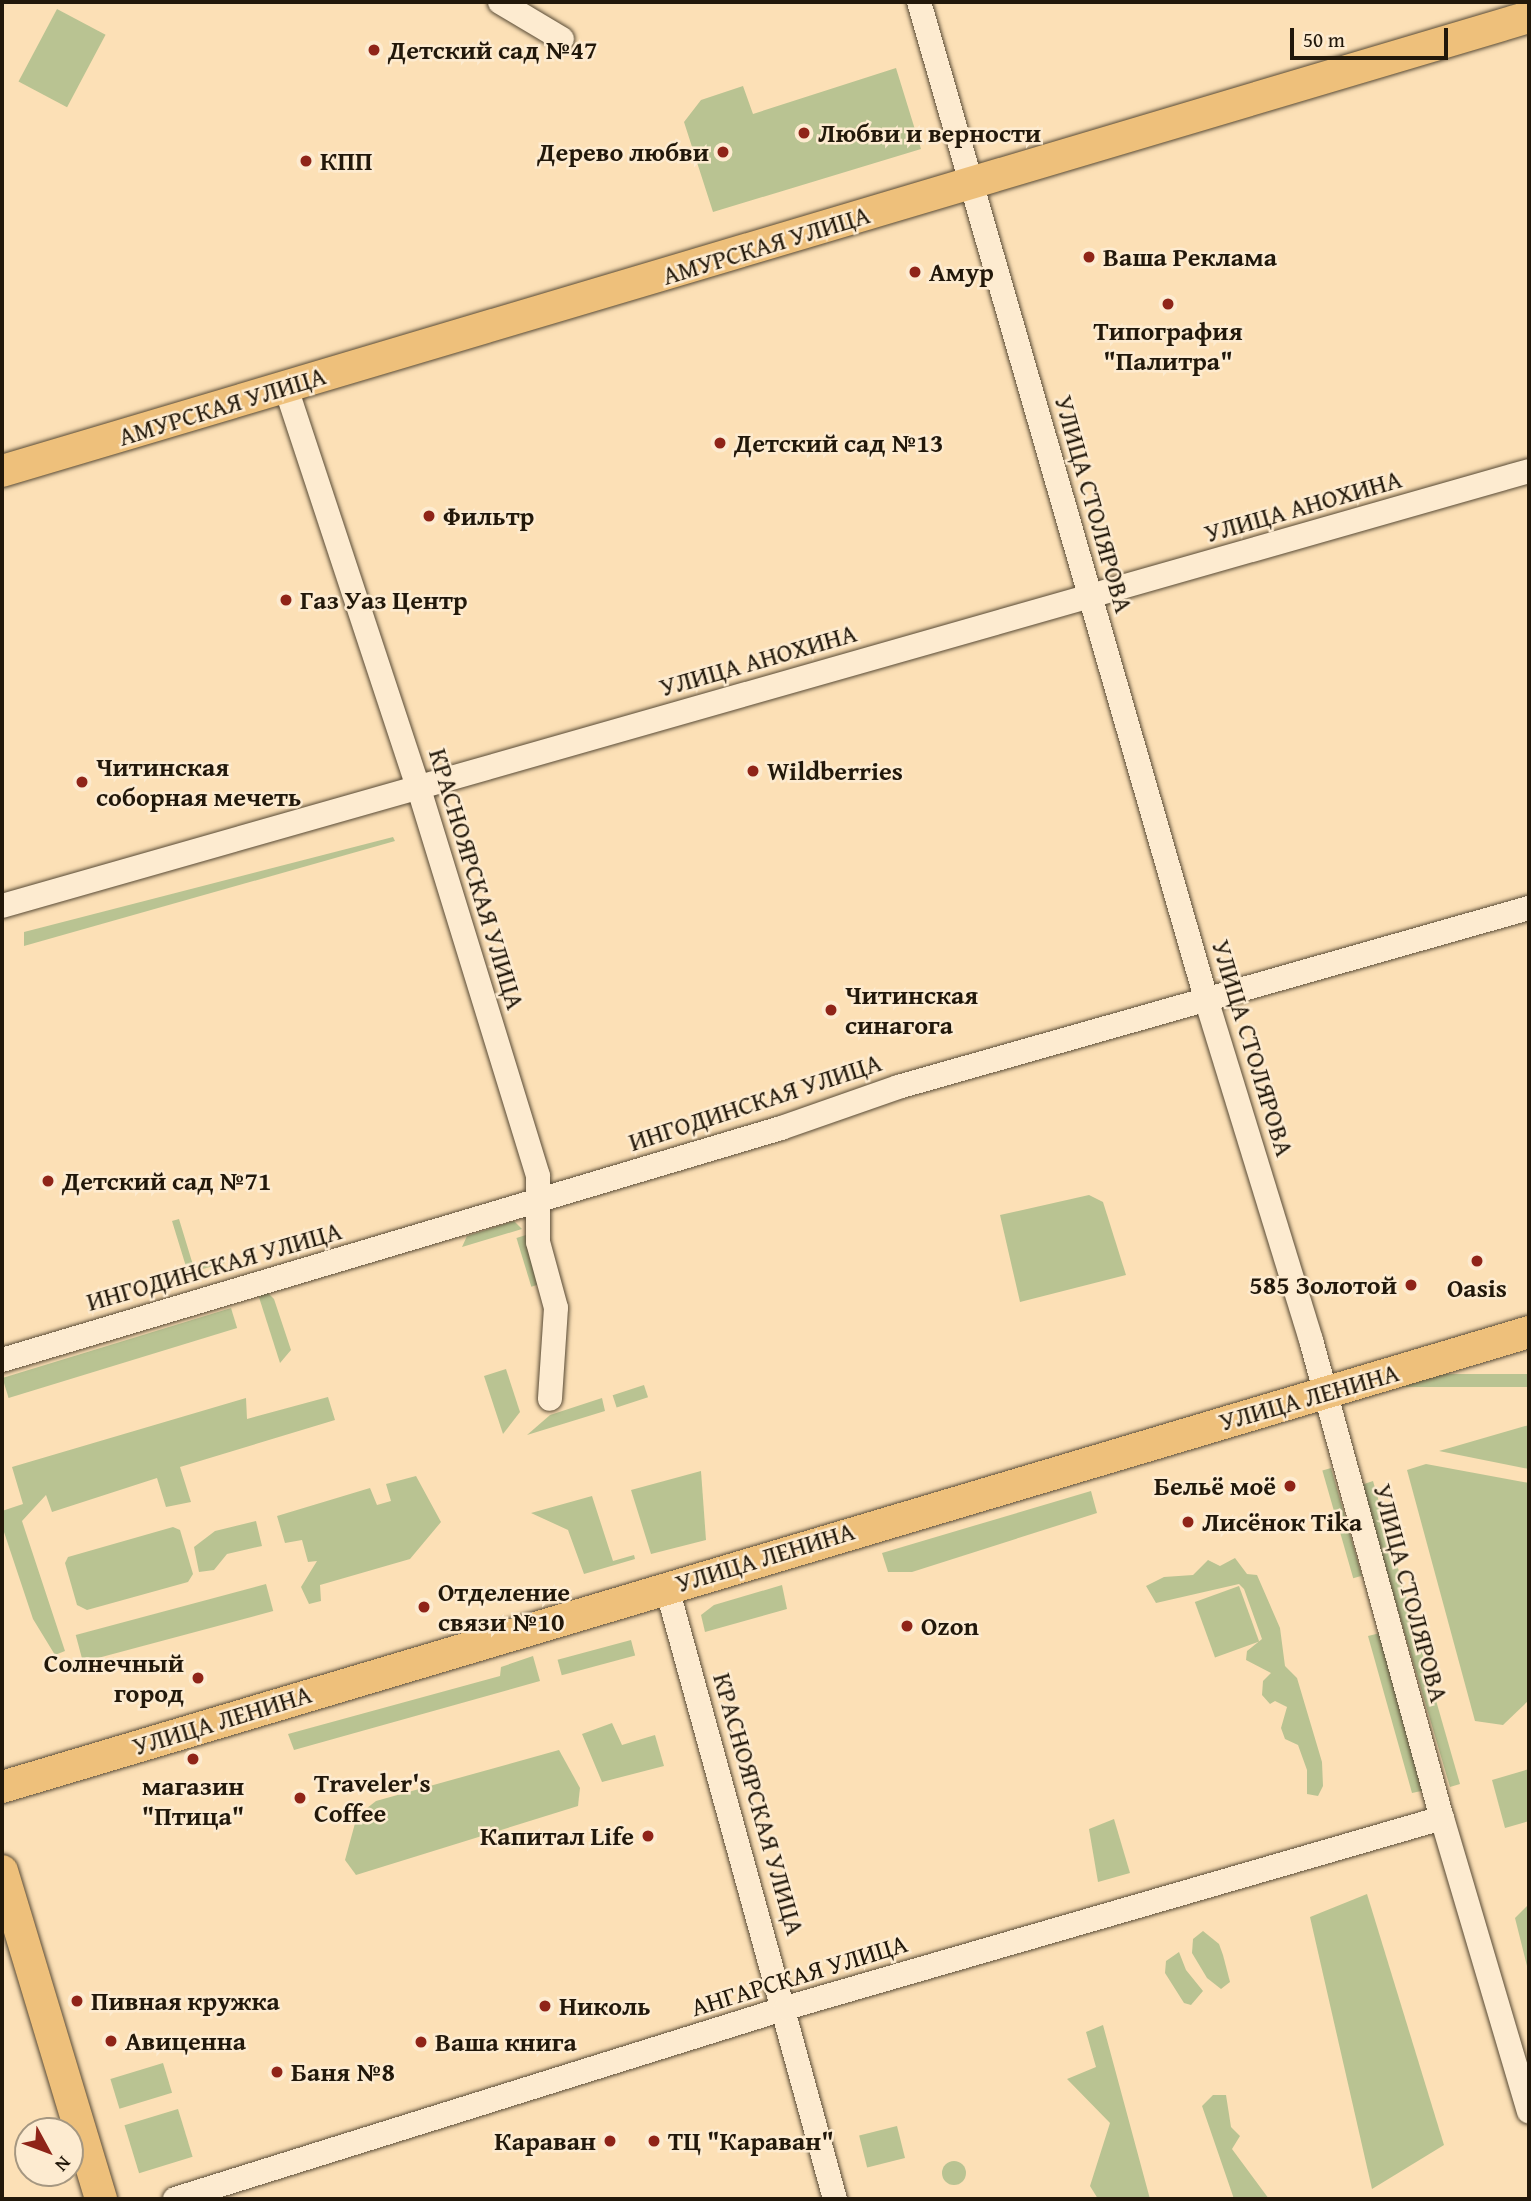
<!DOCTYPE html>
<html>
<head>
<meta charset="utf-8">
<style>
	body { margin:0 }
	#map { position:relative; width:1531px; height:2201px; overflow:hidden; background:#fce0b6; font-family:"Gentium Book Plus",serif }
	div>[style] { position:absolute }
	.green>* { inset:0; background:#b9c392; transform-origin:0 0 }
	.round { border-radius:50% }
	.roads { filter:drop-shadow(0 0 2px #584a35) drop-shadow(0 0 2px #584a35) }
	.minor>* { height:24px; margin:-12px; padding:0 12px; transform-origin:12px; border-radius:12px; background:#fdebd0 }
	.major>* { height:32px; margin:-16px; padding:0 16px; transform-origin:16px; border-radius:16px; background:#eec07b }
	.dots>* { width:19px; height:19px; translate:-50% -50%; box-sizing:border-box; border:4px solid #fdebd0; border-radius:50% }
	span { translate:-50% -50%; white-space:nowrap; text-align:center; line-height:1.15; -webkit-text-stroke:5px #fdebd0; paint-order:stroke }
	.poi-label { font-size:26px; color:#22180a; font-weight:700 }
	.left { translate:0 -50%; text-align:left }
	.right { translate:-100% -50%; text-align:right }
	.street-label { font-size:26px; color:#22180a }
	.frame { position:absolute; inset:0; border:4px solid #22180a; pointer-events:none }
	.north { position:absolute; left:14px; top:2117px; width:70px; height:70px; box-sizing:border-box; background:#fdebd0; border:2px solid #a59781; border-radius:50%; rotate:131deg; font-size:19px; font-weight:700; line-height:28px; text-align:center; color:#22180a }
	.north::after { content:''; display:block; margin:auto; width:24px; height:32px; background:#8f2418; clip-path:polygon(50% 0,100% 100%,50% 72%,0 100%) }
	.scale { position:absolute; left:1290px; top:28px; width:158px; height:32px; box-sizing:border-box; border:4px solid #22180a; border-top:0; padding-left:9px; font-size:21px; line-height:24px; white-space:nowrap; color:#22180a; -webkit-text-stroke:5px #fdebd0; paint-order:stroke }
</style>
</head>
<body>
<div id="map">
	<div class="green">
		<div style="left:57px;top:9px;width:55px;height:82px;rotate:28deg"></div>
		<div style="clip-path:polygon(896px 68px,921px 149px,713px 212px,684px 122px,701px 100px,743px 86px,753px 114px)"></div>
		<div style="clip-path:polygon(393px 837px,395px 841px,24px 946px,24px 932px)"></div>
		<div style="clip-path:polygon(1089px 1195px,1103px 1202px,1126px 1275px,1020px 1302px,1000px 1215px)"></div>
		<div style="clip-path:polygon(179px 1219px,193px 1265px,223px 1257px,225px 1263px,188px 1273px,172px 1221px)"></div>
		<div style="clip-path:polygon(514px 1221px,522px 1229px,462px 1247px,467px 1236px)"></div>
		<div style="left:526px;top:1235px;width:51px;height:10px;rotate:73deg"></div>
		<div style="clip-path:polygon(257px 1291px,267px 1292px,274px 1299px,291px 1350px,280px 1363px)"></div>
		<div style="left:231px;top:1308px;width:21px;height:239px;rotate:73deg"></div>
		<div style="clip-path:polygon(506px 1369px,520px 1412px,503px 1434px,484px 1376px)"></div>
		<div style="left:1529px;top:1374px;width:13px;height:148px;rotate:90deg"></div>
		<div style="left:644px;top:1385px;width:13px;height:33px;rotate:72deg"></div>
		<div style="clip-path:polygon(328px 1397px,335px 1420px,180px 1467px,191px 1502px,166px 1507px,157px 1478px,52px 1512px,46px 1495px,22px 1521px,65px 1651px,55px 1655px,33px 1619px,2px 1526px,2px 1511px,23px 1504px,12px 1467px,246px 1398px,247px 1419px)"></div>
		<div style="clip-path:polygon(602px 1398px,605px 1411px,527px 1435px,550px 1415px)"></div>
		<div style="clip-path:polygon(1529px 1425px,1529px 1469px,1439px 1451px)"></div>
		<div style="clip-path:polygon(1426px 1464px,1529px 1483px,1529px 1700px,1503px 1725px,1475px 1721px,1407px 1470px)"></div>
		<div style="left:1331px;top:1468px;width:112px;height:9px;rotate:74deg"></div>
		<div style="clip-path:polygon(701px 1471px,706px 1540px,651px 1554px,631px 1490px)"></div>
		<div style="clip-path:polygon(416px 1476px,441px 1522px,410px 1559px,320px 1585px,321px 1601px,309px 1604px,301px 1587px,317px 1561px,308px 1562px,302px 1540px,285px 1543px,277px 1516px,370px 1488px,377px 1505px,391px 1501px,386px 1484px)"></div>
		<div style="clip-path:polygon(1373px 1481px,1460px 1784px,1450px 1787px,1361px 1485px)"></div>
		<div style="clip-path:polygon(1091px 1491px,1097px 1513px,912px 1572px,888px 1572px,882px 1553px)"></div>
		<div style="clip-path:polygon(592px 1496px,613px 1561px,634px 1555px,635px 1559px,584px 1574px,568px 1530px,531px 1513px)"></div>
		<div style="clip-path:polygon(256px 1521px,262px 1546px,227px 1554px,214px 1570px,199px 1572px,194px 1547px,215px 1531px)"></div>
		<div style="clip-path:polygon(173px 1527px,180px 1530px,193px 1574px,188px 1582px,87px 1610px,77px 1605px,65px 1563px,68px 1557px)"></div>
		<div style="clip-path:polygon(1235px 1558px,1247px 1574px,1257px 1575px,1280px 1628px,1285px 1666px,1297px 1678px,1322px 1762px,1323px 1786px,1318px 1796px,1307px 1794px,1307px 1770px,1298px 1745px,1285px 1739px,1281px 1728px,1287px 1707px,1275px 1701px,1270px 1704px,1262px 1695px,1263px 1681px,1271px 1673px,1246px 1660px,1247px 1651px,1262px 1639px,1244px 1589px,1239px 1584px,1156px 1603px,1146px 1586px,1164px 1577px,1193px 1575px,1208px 1560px,1220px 1566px)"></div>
		<div style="left:266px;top:1584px;width:28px;height:197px;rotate:75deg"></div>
		<div style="clip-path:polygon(782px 1585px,787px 1609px,705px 1632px,701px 1615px,714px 1605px)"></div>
		<div style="left:1239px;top:1586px;width:59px;height:47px;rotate:70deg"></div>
		<div style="clip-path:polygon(1380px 1633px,1426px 1790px,1412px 1793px,1368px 1636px)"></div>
		<div style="left:631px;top:1640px;width:16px;height:76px;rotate:75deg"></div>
		<div style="clip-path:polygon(533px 1656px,540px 1681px,294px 1750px,288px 1734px,500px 1676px,501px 1667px)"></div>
		<div style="clip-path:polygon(612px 1723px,622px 1745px,655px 1735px,664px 1766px,602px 1782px,582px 1734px)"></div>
		<div style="clip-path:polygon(559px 1750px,580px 1788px,578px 1806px,356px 1875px,345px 1860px,357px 1816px,376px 1801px)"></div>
		<div style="clip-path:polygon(1529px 1769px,1529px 1821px,1505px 1828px,1492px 1780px)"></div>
		<div style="clip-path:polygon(1114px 1819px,1130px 1873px,1098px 1882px,1089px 1829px)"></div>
		<div style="clip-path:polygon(1367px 1894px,1444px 2145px,1372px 2189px,1310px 1917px)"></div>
		<div style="clip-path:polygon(1529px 1904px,1529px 1974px,1515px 1918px)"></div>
		<div style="clip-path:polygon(1203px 1931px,1219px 1944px,1223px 1955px,1230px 1982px,1221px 1989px,1207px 1978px,1192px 1953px,1193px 1939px)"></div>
		<div style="clip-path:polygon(1179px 1952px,1186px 1970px,1203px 1991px,1191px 2005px,1184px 2003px,1165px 1973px,1166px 1961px)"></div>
		<div style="clip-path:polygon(1103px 2025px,1150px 2199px,1098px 2199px,1090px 2186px,1110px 2123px,1067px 2079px,1096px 2067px,1086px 2032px)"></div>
		<div style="left:163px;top:2063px;width:31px;height:55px;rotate:73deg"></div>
		<div style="clip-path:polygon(1213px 2095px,1226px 2095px,1231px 2127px,1240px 2136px,1232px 2149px,1269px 2199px,1234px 2199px,1202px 2106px)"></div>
		<div style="left:178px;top:2109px;width:50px;height:56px;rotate:73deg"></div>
		<div style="left:897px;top:2126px;width:33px;height:39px;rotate:76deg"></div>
		<div class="round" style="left:942px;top:2161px;width:24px;height:24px"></div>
	</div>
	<div class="roads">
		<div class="minor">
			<div style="left:500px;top:2px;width:72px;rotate:30.8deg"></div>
			<div style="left:919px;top:2px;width:1041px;rotate:73.93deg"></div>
			<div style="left:1207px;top:1002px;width:354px;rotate:72.9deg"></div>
			<div style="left:1311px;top:1340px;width:496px;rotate:74.7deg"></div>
			<div style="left:1442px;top:1818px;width:306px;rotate:73.5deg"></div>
			<div style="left:285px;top:385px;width:426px;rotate:71.7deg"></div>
			<div style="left:419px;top:789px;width:405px;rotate:72.9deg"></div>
			<div style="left:538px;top:1176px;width:66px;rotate:90deg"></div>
			<div style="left:538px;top:1242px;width:68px;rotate:74.7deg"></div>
			<div style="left:556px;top:1308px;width:91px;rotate:93.8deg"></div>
			<div style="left:2px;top:906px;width:1588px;rotate:-15.9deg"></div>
			<div style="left:2px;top:1360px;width:813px;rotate:-16.58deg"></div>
			<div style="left:781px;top:1128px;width:124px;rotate:-19.3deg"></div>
			<div style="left:898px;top:1087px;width:656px;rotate:-15.84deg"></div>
			<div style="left:667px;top:1588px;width:634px;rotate:74.63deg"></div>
			<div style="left:175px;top:2199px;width:640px;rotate:-17.36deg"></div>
			<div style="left:786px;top:2008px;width:683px;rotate:-16.15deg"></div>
		</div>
		<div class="major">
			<div style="left:2px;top:471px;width:1593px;rotate:-16.56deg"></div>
			<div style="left:2px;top:1787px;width:1593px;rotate:-16.59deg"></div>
			<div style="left:2px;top:1871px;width:343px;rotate:73.2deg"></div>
		</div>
	</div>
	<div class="dots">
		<div style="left:374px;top:50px;background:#8f2418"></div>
		<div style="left:804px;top:133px;background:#8f2418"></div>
		<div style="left:723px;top:152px;background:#8f2418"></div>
		<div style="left:306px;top:161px;background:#8f2418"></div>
		<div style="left:1089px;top:257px;background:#8f2418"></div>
		<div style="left:915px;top:272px;background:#8f2418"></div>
		<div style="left:1168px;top:304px;background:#8f2418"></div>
		<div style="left:720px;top:443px;background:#8f2418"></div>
		<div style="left:429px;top:516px;background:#8f2418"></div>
		<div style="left:286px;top:600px;background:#8f2418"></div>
		<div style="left:753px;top:771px;background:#8f2418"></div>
		<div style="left:82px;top:782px;background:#8f2418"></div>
		<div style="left:831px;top:1010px;background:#8f2418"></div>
		<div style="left:48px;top:1181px;background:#8f2418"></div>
		<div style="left:1477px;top:1261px;background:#8f2418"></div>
		<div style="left:1411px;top:1285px;background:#8f2418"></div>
		<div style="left:1290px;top:1486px;background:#8f2418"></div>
		<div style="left:1188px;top:1522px;background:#8f2418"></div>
		<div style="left:424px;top:1607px;background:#8f2418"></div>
		<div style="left:907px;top:1626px;background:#8f2418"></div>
		<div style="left:198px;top:1678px;background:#8f2418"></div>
		<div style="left:193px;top:1759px;background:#8f2418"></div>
		<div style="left:300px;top:1798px;background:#8f2418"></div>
		<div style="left:648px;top:1836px;background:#8f2418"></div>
		<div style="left:77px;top:2001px;background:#8f2418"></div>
		<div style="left:545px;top:2006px;background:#8f2418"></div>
		<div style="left:111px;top:2041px;background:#8f2418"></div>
		<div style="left:421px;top:2042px;background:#8f2418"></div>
		<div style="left:277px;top:2072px;background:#8f2418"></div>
		<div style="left:610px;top:2141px;background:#8f2418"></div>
		<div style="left:654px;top:2141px;background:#8f2418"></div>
	</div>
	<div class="poi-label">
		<span class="left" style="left:388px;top:50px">Детский сад №47</span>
		<span class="left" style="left:818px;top:133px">Любви и верности</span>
		<span class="right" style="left:709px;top:152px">Дерево любви</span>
		<span class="left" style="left:320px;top:161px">КПП</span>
		<span class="left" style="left:1103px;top:257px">Ваша Реклама</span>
		<span class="left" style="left:929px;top:272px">Амур</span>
		<span style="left:1168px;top:346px">Типография<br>"Палитра"</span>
		<span class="left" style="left:734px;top:443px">Детский сад №13</span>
		<span class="left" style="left:443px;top:516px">Фильтр</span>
		<span class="left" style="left:300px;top:600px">Газ Уаз Центр</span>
		<span class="left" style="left:96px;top:782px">Читинская<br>соборная мечеть</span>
		<span class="left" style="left:767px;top:771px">Wildberries</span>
		<span class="left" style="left:845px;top:1010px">Читинская<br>синагога</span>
		<span class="left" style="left:62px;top:1181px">Детский сад №71</span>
		<span class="right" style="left:1397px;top:1285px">585 Золотой</span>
		<span style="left:1477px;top:1288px">Oasis</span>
		<span class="right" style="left:1276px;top:1486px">Бельё моё</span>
		<span class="left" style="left:1202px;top:1522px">Лисёнок Tika</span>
		<span class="left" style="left:438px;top:1607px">Отделение<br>связи №10</span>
		<span class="left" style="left:921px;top:1626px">Ozon</span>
		<span class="right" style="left:184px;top:1678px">Солнечный<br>город</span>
		<span class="left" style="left:314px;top:1798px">Traveler's<br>Coffee</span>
		<span style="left:193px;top:1801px">магазин<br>"Птица"</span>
		<span class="right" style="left:634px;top:1836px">Капитал Life</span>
		<span class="left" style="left:91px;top:2001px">Пивная кружка</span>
		<span class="left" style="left:559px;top:2006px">Николь</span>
		<span class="left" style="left:125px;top:2041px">Авиценна</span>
		<span class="left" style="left:435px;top:2042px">Ваша книга</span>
		<span class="left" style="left:291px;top:2072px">Баня №8</span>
		<span class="right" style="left:596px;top:2141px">Караван</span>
		<span class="left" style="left:668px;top:2141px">ТЦ "Караван"</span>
	</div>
	<div class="street-label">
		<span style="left:766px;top:245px;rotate:-17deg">АМУРСКАЯ УЛИЦА</span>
		<span style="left:222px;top:406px;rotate:-17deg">АМУРСКАЯ УЛИЦА</span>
		<span style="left:1094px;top:504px;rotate:74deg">УЛИЦА СТОЛЯРОВА</span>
		<span style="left:1303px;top:506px;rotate:-16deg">УЛИЦА АНОХИНА</span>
		<span style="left:758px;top:660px;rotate:-16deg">УЛИЦА АНОХИНА</span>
		<span style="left:477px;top:879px;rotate:73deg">КРАСНОЯРСКАЯ УЛИЦА</span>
		<span style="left:1253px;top:1048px;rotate:73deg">УЛИЦА СТОЛЯРОВА</span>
		<span style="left:755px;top:1102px;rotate:-18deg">ИНГОДИНСКАЯ УЛИЦА</span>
		<span style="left:214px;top:1266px;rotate:-16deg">ИНГОДИНСКАЯ УЛИЦА</span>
		<span style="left:1309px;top:1397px;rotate:-16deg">УЛИЦА ЛЕНИНА</span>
		<span style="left:765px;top:1557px;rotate:-17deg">УЛИЦА ЛЕНИНА</span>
		<span style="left:1411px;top:1593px;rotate:75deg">УЛИЦА СТОЛЯРОВА</span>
		<span style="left:222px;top:1720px;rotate:-17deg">УЛИЦА ЛЕНИНА</span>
		<span style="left:759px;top:1804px;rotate:74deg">КРАСНОЯРСКАЯ УЛИЦА</span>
		<span style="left:799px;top:1975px;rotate:-17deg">АНГАРСКАЯ УЛИЦА</span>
	</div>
	<div class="frame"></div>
	<div class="north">N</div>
	<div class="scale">50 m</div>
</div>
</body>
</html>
